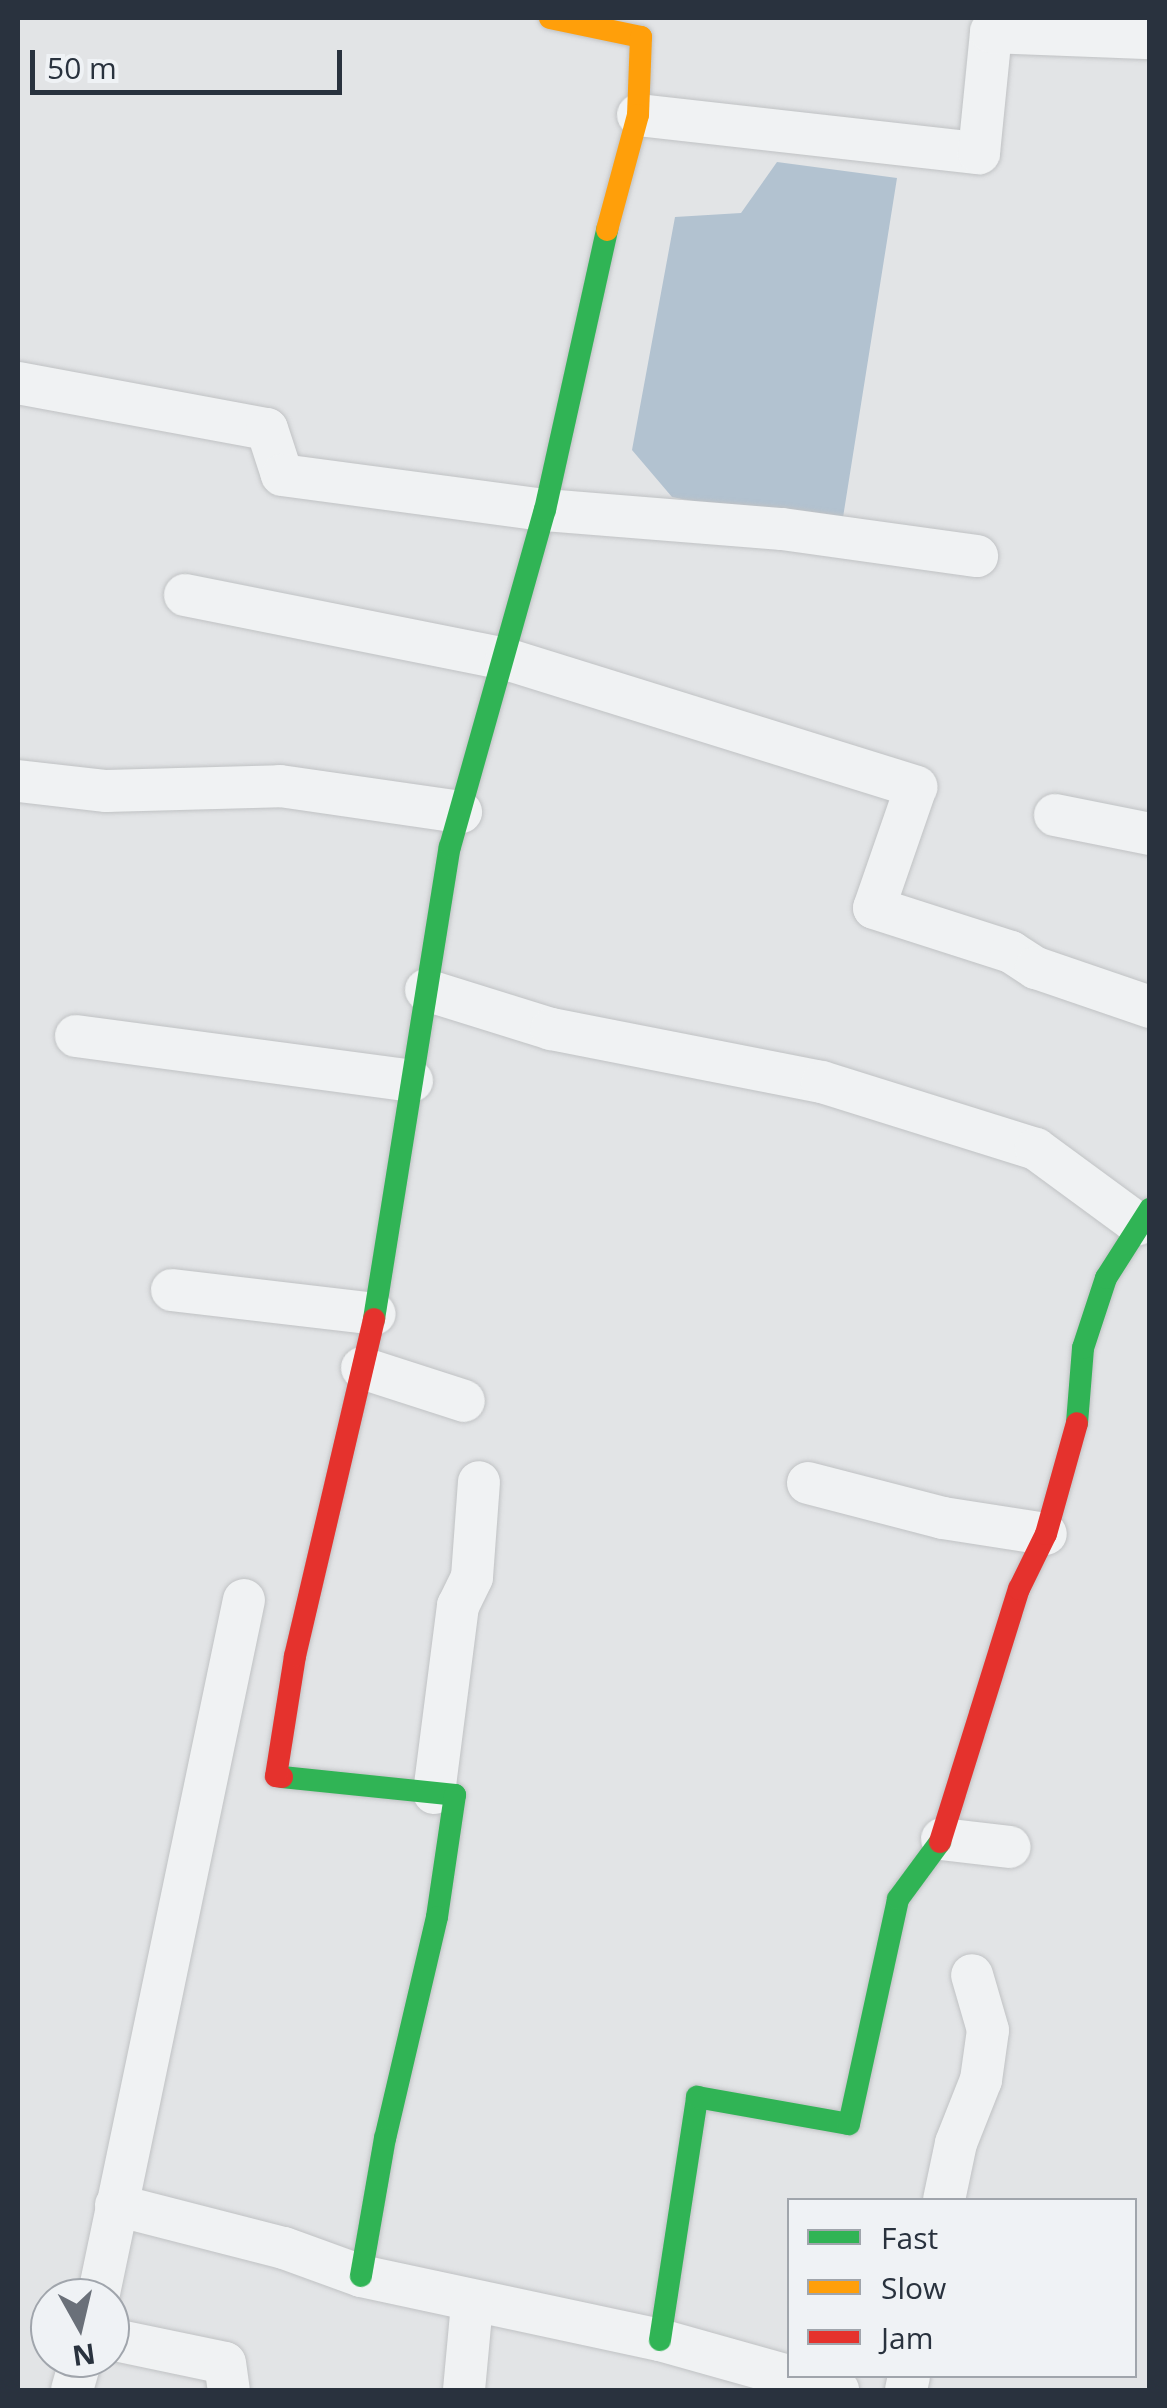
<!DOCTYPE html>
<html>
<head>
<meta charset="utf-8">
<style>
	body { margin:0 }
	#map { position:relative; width:1167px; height:2408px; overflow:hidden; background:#e2e4e6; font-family:"Open Sans",sans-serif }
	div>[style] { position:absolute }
	.water>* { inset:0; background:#b2c2d0 }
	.roads { filter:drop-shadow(0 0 2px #c0c2c4) drop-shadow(0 0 2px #c0c2c4) }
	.street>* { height:42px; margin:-21px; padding:0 21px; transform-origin:21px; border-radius:21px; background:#f0f2f3 }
	.fast>* { height:22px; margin:-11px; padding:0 11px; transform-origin:11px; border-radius:11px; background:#30b455 }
	.slow>* { height:22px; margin:-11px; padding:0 11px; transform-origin:11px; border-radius:11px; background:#ff9f0a }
	.jam>* { height:22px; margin:-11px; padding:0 11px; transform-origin:11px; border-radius:11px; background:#e5322d }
	span { translate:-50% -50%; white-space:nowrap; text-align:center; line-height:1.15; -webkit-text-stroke:9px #eff2f5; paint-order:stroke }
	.frame { position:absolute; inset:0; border:20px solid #29323e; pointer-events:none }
	.legend { position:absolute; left:787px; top:2198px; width:350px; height:180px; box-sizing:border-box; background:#eff2f5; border:2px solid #a0a5ac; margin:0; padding:12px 18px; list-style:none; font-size:30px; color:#29323e }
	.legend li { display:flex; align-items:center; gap:20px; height:50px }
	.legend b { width:50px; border:2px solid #a0a5ac }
	.north { position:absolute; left:30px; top:2278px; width:100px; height:100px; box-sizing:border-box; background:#eff2f5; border:2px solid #a0a5ac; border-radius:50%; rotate:172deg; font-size:28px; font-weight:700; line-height:40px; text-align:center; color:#29323e }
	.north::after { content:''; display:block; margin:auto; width:35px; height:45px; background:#6a7079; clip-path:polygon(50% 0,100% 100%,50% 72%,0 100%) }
	.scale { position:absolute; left:30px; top:50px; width:312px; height:45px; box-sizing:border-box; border:5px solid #29323e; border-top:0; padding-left:12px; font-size:30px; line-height:35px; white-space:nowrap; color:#29323e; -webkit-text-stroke:8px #eff2f5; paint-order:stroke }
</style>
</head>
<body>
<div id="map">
	<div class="water">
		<div style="clip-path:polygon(777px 162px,897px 178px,841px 530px,672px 497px,632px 450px,675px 217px,741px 213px)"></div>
	</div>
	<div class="roads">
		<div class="street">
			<div style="left:638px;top:115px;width:343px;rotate:6.4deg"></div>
			<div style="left:979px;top:153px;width:122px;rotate:-84.3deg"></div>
			<div style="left:991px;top:32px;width:159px;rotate:2.2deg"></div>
			<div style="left:18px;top:383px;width:253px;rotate:10.5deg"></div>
			<div style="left:267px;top:429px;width:48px;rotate:71.9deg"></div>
			<div style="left:282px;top:475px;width:265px;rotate:7.6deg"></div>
			<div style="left:545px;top:510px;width:238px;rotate:4.6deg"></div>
			<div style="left:782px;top:529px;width:197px;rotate:7.9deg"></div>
			<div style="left:185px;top:595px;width:327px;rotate:11.3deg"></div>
			<div style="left:506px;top:659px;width:430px;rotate:17.3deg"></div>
			<div style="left:916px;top:787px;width:128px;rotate:109.1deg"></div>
			<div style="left:874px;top:908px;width:144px;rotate:17.8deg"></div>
			<div style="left:1011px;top:952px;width:30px;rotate:33deg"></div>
			<div style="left:1036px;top:968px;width:120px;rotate:18.9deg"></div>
			<div style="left:18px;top:781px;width:89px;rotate:6.5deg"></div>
			<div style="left:106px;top:791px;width:174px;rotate:-1.6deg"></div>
			<div style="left:280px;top:786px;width:183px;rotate:8.2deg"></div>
			<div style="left:1055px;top:815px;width:97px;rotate:11.3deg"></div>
			<div style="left:426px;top:990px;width:131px;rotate:17.3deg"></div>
			<div style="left:551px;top:1029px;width:276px;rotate:11.1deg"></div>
			<div style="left:822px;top:1082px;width:224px;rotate:17.4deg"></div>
			<div style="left:1036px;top:1149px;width:127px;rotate:36.3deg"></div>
			<div style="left:76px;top:1036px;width:339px;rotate:7.6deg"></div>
			<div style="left:172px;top:1290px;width:204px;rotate:6.7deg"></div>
			<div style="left:362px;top:1368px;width:107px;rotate:17.9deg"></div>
			<div style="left:808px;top:1483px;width:139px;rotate:14.5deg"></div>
			<div style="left:943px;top:1518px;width:104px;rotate:8.8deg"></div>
			<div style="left:434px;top:1793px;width:189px;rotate:-82.7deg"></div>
			<div style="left:458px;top:1606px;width:32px;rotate:-64deg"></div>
			<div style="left:472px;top:1577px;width:95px;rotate:-85.8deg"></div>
			<div style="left:942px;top:1839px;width:68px;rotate:6.7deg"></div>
			<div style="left:944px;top:2200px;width:58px;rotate:-78.1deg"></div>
			<div style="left:956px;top:2143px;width:68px;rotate:-68.4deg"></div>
			<div style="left:981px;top:2080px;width:50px;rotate:-82deg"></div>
			<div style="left:988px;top:2030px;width:57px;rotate:-106.2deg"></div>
			<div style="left:116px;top:2205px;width:173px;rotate:14.4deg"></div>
			<div style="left:284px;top:2248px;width:82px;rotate:20deg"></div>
			<div style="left:361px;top:2276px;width:306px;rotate:12.1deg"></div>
			<div style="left:660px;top:2340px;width:185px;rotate:15.7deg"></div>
			<div style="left:98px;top:2298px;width:713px;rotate:-78.19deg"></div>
			<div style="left:110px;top:2339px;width:117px;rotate:11.8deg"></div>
			<div style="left:225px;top:2363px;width:27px;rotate:82deg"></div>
			<div style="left:72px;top:2390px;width:33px;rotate:-74deg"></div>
			<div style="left:464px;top:2390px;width:87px;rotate:-84.7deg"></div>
			<div style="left:906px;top:2390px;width:14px;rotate:-78deg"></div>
		</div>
		<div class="fast">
			<div style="left:374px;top:1319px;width:478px;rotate:-80.9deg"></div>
			<div style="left:450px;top:847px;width:350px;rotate:-74.3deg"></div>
			<div style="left:545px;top:510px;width:287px;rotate:-77.5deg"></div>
			<div style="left:1077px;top:1423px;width:75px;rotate:-85.4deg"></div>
			<div style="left:1083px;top:1348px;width:74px;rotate:-71.8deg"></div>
			<div style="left:1106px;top:1278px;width:82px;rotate:-57.5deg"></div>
			<div style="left:282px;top:1777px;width:174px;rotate:5.9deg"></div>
			<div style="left:455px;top:1795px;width:123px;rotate:98.4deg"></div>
			<div style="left:437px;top:1917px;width:227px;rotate:103.2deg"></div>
			<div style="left:385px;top:2138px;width:140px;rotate:99.9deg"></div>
			<div style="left:660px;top:2340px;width:246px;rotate:-81.3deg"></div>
			<div style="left:697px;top:2097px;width:154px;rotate:10.1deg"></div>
			<div style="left:849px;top:2124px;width:230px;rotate:-77.7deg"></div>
			<div style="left:898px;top:1899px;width:71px;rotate:-53.6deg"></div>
		</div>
		<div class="slow">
			<div style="left:550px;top:18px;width:93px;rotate:11.8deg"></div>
			<div style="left:641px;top:37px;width:78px;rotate:92.2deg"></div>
			<div style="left:638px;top:115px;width:119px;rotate:105.1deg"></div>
		</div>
		<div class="jam">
			<div style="left:282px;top:1777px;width:6px;rotate:-171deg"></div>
			<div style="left:276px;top:1776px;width:121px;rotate:-81deg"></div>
			<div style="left:295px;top:1656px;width:346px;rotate:-76.8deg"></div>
			<div style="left:940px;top:1842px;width:265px;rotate:-72.7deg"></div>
			<div style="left:1019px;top:1589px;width:61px;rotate:-63.9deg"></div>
			<div style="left:1046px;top:1534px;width:115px;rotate:-74.4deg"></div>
		</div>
	</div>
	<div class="frame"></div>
	<ul class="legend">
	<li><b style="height:12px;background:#30b455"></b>Fast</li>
	<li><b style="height:12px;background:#ff9f0a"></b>Slow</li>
	<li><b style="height:12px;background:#e5322d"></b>Jam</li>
	</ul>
	<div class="north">N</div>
	<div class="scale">50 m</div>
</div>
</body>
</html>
